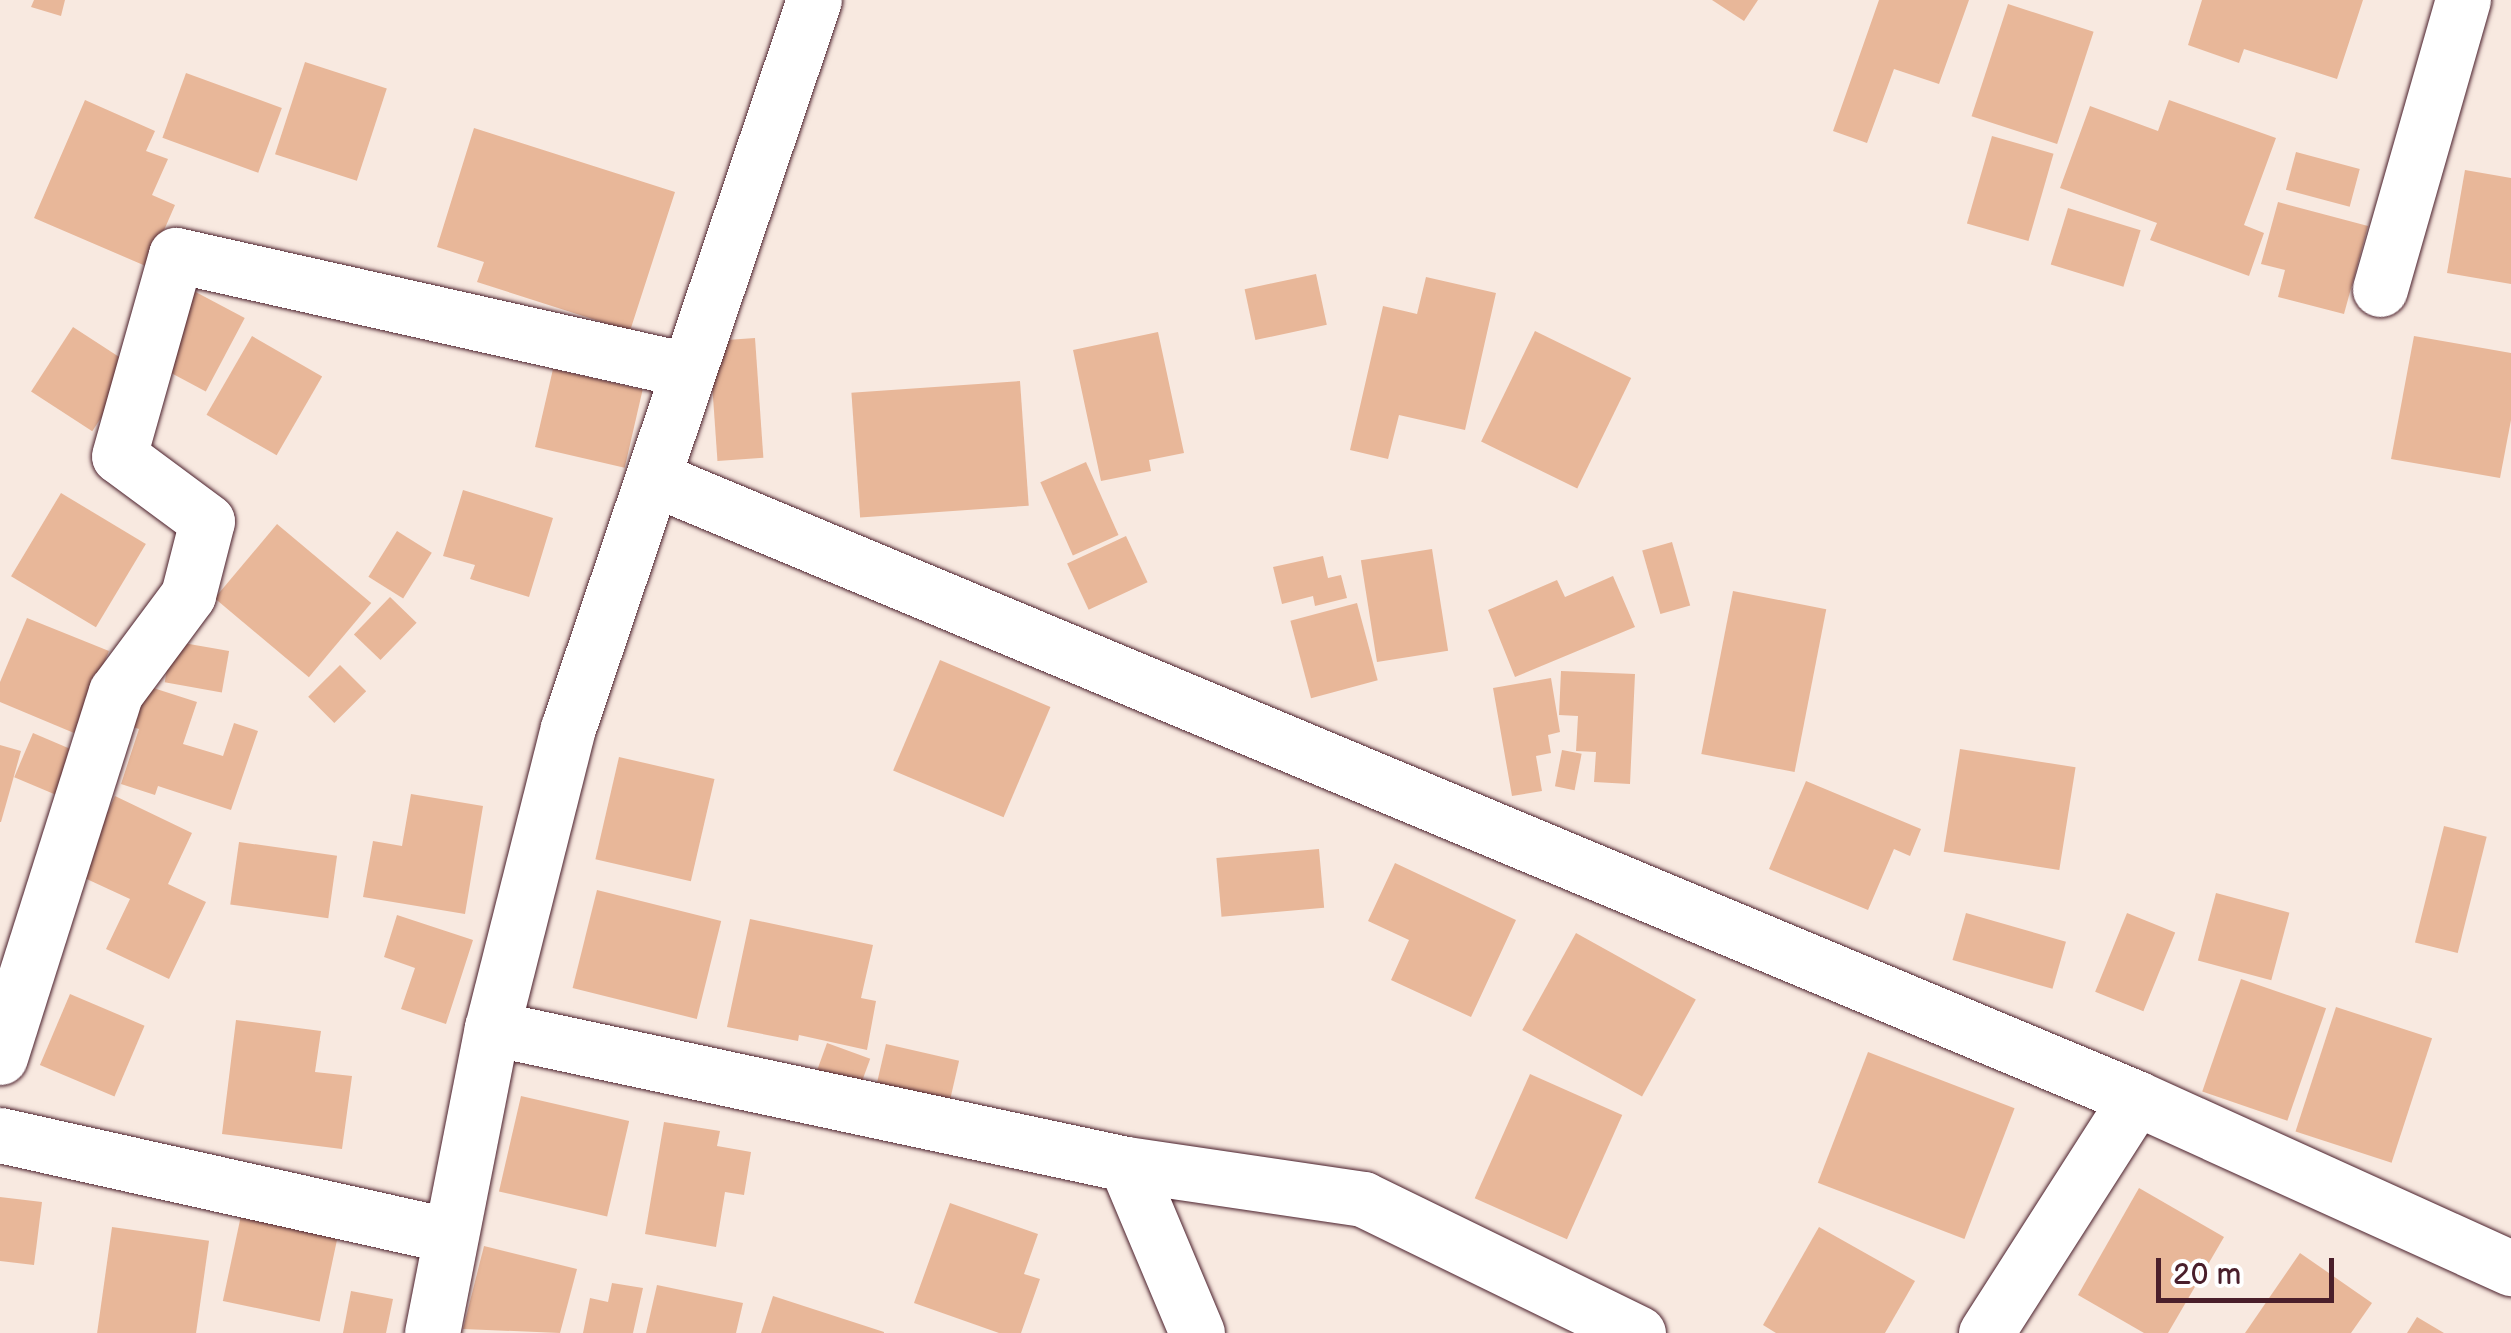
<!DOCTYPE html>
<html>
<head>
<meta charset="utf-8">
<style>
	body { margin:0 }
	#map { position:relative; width:2511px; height:1333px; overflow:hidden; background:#f8e9e0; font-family:"Balsamiq Sans",sans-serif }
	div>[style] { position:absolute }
	.building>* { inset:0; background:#e8b799; transform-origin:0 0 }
	.roads { filter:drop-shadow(0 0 2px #4a1f2b) drop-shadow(0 0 2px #4a1f2b) }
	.minor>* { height:55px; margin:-27.5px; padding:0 27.5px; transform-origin:27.5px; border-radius:27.5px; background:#fff }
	span { translate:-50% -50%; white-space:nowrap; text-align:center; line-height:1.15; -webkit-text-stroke:8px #fff; paint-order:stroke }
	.scale { position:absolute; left:2156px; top:1258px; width:178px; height:45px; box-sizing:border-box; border:5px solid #4a1f2b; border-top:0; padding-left:12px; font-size:30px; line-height:35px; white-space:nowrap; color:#4a1f2b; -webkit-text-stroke:8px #fff; paint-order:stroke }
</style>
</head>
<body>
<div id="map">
	<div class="building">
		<div style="clip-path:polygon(34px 0,65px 0,61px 16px,31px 7px)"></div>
		<div style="clip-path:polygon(1712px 0,1758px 0,1744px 21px)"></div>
		<div style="clip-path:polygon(1879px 0,1969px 0,1939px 84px,1894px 69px,1867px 143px,1833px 131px)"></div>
		<div style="clip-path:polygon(2202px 0,2363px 0,2337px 79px,2244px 49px,2239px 63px,2188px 45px)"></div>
		<div style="left:2008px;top:4px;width:90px;height:118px;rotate:18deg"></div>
		<div style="left:305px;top:62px;width:86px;height:97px;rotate:18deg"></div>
		<div style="left:186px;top:73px;width:102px;height:69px;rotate:20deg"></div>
		<div style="clip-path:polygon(85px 100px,155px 131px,146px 151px,168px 159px,152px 195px,175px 205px,148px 267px,34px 218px)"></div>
		<div style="clip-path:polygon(2169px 100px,2276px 138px,2244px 225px,2264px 233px,2249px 276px,2150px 240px,2157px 223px,2060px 188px,2090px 106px,2158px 131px)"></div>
		<div style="clip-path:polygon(474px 128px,675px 192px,630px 331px,477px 282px,484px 262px,437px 247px)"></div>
		<div style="left:1992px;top:136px;width:64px;height:91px;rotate:16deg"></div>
		<div style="left:2296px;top:152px;width:66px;height:39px;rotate:15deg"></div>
		<div style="clip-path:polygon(2465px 170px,2511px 178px,2511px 284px,2447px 273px)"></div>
		<div style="clip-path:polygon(2278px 202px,2368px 226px,2344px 314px,2278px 297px,2285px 270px,2261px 264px)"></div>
		<div style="left:2068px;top:208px;width:76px;height:59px;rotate:17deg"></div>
		<div style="left:1316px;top:274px;width:52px;height:73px;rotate:78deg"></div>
		<div style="clip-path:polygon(1426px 277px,1496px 293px,1465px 430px,1399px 415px,1388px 459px,1350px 450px,1383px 306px,1417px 314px)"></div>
		<div style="left:190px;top:289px;width:62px;height:83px;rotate:28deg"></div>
		<div style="left:73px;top:327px;width:73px;height:77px;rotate:33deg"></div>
		<div style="left:1535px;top:331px;width:107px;height:123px;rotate:26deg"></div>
		<div style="clip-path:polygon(1158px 332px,1184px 453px,1149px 460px,1151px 471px,1101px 481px,1073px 350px)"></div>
		<div style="left:252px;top:336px;width:81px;height:91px;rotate:30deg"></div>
		<div style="clip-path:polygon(2414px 336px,2511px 353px,2511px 420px,2500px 478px,2391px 459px)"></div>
		<div style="left:755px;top:338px;width:120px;height:46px;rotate:86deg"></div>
		<div style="left:553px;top:369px;width:92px;height:80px;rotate:13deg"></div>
		<div style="left:1020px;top:381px;width:125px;height:169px;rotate:86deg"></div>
		<div style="left:1086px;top:462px;width:80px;height:50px;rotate:66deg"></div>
		<div style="clip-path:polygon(463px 490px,553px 518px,529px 597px,470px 579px,475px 565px,443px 556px)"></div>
		<div style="left:61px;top:493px;width:99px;height:97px;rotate:31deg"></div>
		<div style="left:277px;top:524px;width:123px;height:97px;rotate:40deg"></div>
		<div style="left:397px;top:531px;width:41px;height:54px;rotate:32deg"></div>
		<div style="left:1126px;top:536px;width:51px;height:65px;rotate:65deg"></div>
		<div style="left:1672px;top:542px;width:66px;height:31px;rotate:74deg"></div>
		<div style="left:1432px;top:549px;width:103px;height:72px;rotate:81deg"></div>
		<div style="clip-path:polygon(1323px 556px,1328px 578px,1341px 575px,1347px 598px,1315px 606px,1313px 596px,1282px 604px,1273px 567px)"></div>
		<div style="clip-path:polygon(1613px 576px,1635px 627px,1515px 677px,1488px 610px,1557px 580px,1565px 597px)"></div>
		<div style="left:1733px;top:591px;width:95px;height:166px;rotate:11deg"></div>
		<div style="left:390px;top:597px;width:37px;height:52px;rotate:44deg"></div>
		<div style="left:1357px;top:603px;width:80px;height:69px;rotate:75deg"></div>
		<div style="clip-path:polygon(27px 618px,109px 651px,74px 733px,0 702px,0 682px)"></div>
		<div style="left:172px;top:641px;width:58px;height:42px;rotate:10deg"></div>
		<div style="left:940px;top:660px;width:120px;height:120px;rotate:23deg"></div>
		<div style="left:340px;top:665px;width:37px;height:45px;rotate:45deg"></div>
		<div style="clip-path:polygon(1561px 671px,1635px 674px,1630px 784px,1594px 782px,1596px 752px,1576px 751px,1578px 716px,1559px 715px)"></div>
		<div style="clip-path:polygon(1551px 678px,1560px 732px,1548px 735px,1551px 753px,1536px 756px,1542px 791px,1512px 796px,1493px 688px)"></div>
		<div style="clip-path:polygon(144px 685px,197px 702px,183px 744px,223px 756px,234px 723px,258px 731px,231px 810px,158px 786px,155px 795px,121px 784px,139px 729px,130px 726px)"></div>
		<div style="left:33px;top:733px;width:49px;height:48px;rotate:23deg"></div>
		<div style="clip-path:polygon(0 745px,21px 751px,1px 822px,0 822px)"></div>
		<div style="left:1960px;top:749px;width:117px;height:104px;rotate:9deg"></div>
		<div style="left:1562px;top:750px;width:20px;height:37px;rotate:11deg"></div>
		<div style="left:619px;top:757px;width:98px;height:105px;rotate:13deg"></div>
		<div style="clip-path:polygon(1806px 781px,1921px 829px,1910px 856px,1894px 849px,1868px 910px,1769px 869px)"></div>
		<div style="clip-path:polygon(411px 794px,483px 806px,465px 914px,363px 897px,373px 841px,402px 846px)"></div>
		<div style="clip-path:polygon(115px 796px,192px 833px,168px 884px,206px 902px,169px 979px,106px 949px,130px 899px,78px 875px)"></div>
		<div style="left:2444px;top:826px;width:44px;height:120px;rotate:14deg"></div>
		<div style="left:239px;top:842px;width:99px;height:63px;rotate:8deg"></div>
		<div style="left:1319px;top:849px;width:59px;height:103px;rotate:85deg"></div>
		<div style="clip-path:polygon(1395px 863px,1516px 920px,1471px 1017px,1391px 980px,1409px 940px,1368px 921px)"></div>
		<div style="left:597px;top:890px;width:128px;height:101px;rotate:14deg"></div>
		<div style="left:2216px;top:893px;width:76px;height:70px;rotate:15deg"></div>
		<div style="left:1966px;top:913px;width:104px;height:49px;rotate:16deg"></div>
		<div style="left:2127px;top:913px;width:52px;height:85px;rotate:22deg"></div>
		<div style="clip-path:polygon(397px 915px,473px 940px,446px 1024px,401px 1009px,415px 968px,384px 957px)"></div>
		<div style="clip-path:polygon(750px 919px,873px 945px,861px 998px,876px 1001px,867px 1050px,799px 1035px,798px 1041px,727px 1027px)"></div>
		<div style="left:1576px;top:933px;width:137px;height:111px;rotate:29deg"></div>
		<div style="left:2241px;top:979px;width:90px;height:119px;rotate:19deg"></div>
		<div style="left:70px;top:994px;width:81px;height:77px;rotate:23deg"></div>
		<div style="left:2336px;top:1007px;width:101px;height:131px;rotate:18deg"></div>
		<div style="clip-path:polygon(236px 1020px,321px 1031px,315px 1072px,352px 1076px,342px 1149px,222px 1134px)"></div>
		<div style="left:827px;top:1043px;width:46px;height:31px;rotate:20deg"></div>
		<div style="left:886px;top:1044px;width:75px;height:44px;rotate:13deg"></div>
		<div style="left:1868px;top:1052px;width:157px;height:140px;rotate:21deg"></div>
		<div style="left:1530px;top:1074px;width:101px;height:136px;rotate:24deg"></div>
		<div style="left:521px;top:1096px;width:111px;height:98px;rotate:13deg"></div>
		<div style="clip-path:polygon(664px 1122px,720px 1131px,717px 1146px,751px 1152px,744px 1195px,725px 1192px,716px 1247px,645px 1234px)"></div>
		<div style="clip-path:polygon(2139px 1188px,2224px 1237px,2168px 1333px,2144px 1333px,2078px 1295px)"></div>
		<div style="clip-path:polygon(0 1197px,42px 1202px,34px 1265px,0 1261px)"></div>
		<div style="clip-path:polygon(950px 1203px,1038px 1234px,1024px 1274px,1040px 1279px,1021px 1333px,999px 1333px,914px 1303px)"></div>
		<div style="left:243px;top:1206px;width:99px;height:97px;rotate:12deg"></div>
		<div style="left:112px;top:1227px;width:98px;height:107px;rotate:8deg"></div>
		<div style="clip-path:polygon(1819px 1227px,1915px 1281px,1885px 1333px,1776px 1333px,1763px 1325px)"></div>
		<div style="clip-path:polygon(484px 1246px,577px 1269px,560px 1333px,463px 1329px)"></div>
		<div style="clip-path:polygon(2300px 1253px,2372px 1303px,2351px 1333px,2245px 1333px)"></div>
		<div style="clip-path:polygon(612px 1283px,643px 1288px,633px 1333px,583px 1333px,590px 1298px,608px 1302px)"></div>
		<div style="clip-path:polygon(657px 1285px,743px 1303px,736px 1333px,646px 1333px)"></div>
		<div style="clip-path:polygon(351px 1291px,393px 1299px,386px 1333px,343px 1333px)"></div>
		<div style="clip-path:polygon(773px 1296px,884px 1332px,884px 1333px,761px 1333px)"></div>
		<div style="clip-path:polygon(2417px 1317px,2444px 1333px,2407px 1333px)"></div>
	</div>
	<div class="roads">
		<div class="minor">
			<div style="left:2380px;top:289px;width:301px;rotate:-74deg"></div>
			<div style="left:655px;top:479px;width:1605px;rotate:22.68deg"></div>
			<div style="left:2136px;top:1098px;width:412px;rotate:24.4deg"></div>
			<div style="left:492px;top:1028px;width:648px;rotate:12.11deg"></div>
			<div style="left:1126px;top:1164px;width:183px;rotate:67.2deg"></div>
			<div style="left:0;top:1057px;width:383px;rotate:-72.4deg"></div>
			<div style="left:116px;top:692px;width:121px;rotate:-53.4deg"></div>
			<div style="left:188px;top:595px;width:76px;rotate:-75.6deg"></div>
			<div style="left:207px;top:521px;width:109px;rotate:-143.5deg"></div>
			<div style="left:119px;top:456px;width:209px;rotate:-74.2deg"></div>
			<div style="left:176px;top:255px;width:524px;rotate:12.68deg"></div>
			<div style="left:0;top:1135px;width:460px;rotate:12.6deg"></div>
			<div style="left:1126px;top:1164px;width:240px;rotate:8.4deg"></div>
			<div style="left:1363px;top:1199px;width:306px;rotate:26deg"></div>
			<div style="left:432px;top:1333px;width:311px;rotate:-78.9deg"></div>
			<div style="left:492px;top:1028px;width:309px;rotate:-75.8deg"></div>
			<div style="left:568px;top:728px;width:768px;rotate:-71.33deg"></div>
			<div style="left:1986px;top:1333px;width:279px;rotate:-57.4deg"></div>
		</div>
	</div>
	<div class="scale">20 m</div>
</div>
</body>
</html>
